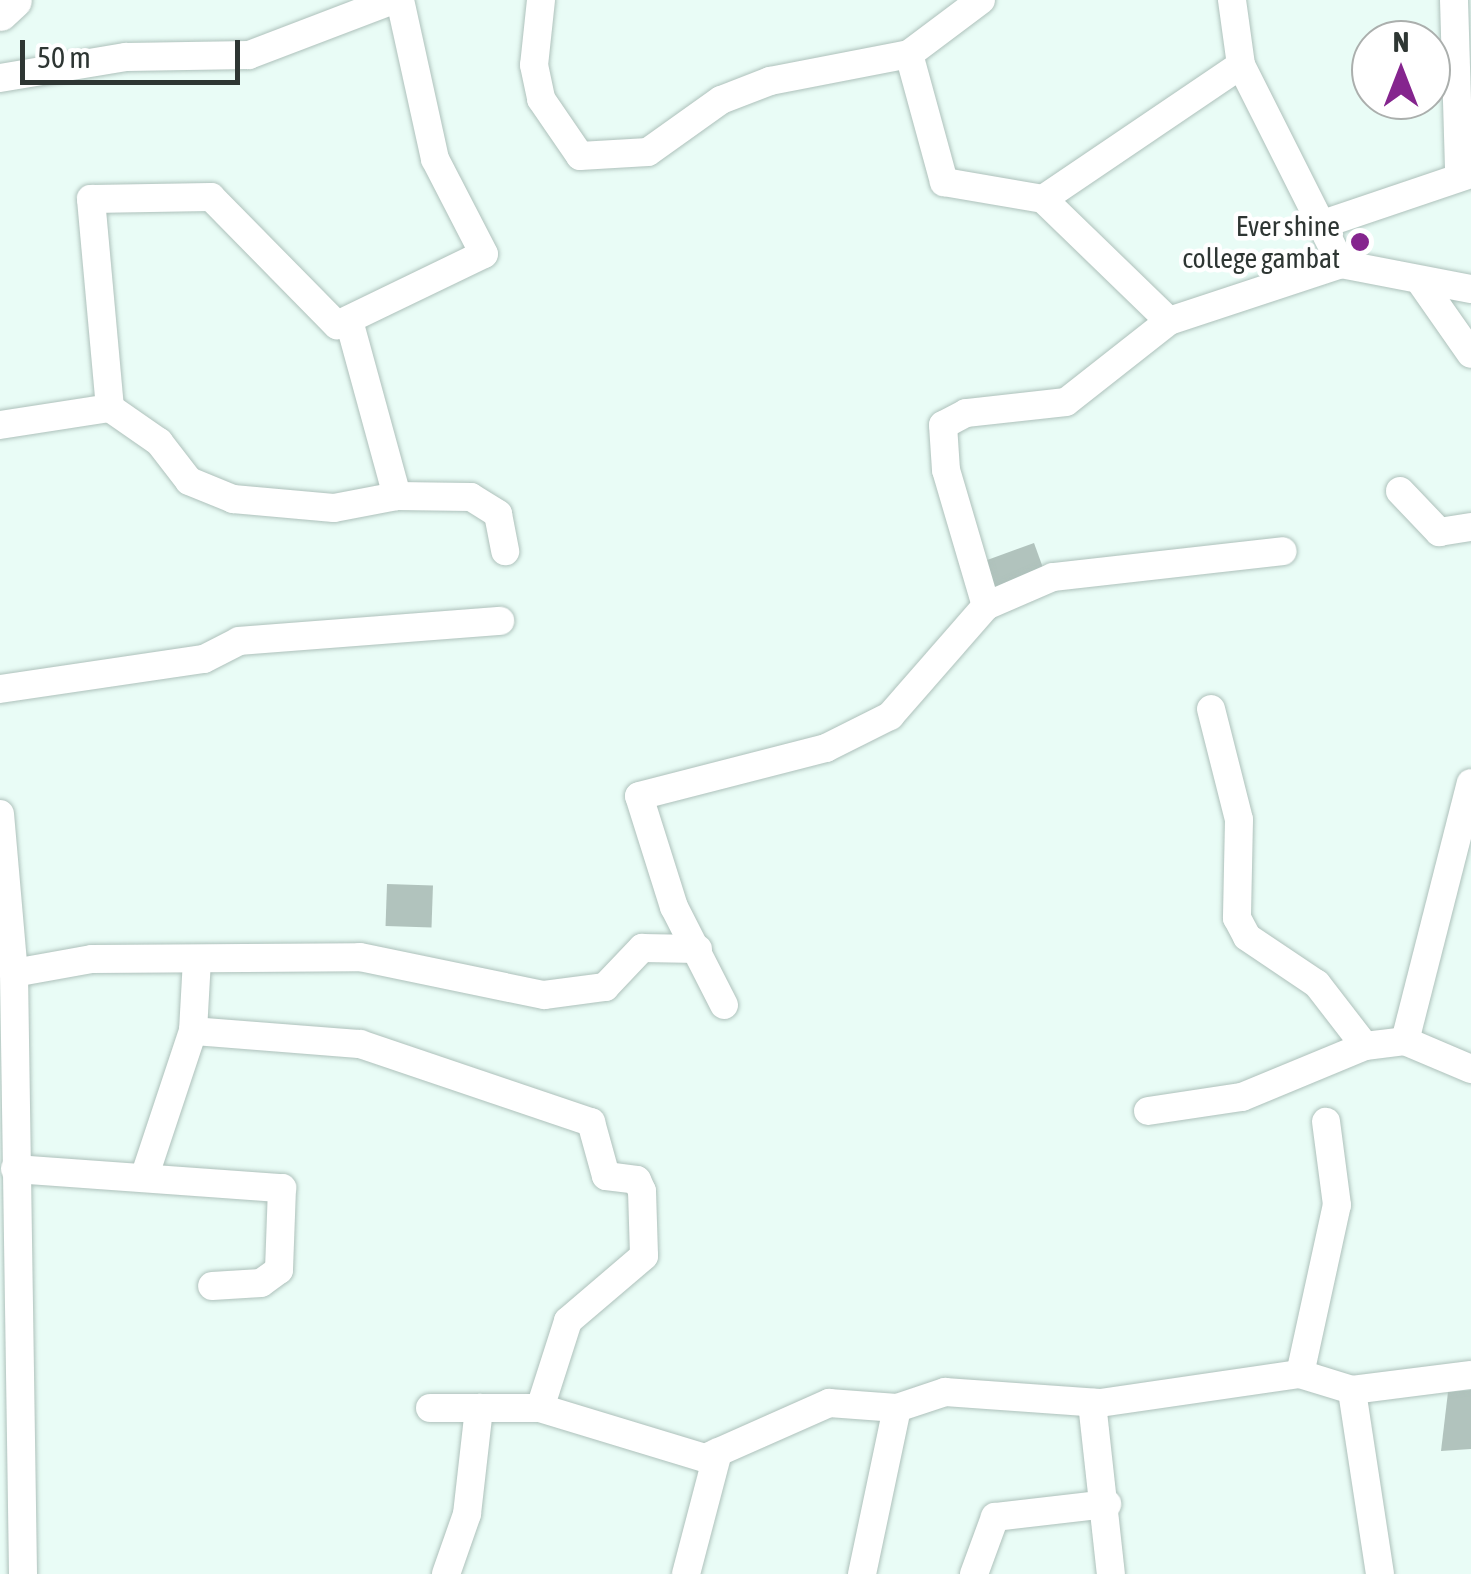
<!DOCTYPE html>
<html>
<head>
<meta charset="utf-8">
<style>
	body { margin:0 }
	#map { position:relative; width:1471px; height:1574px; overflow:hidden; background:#e9fcf6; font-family:"Asap Condensed",sans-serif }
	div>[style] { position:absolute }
	.building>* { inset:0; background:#b1c3bd; transform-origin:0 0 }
	.roads { filter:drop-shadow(0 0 2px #aec1bb) drop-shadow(0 0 2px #aec1bb) }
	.minor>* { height:28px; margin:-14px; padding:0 14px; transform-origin:14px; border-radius:14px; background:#fff }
	.tertiary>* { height:35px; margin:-17.5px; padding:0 17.5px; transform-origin:17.5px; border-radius:17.5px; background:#fff }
	.dots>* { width:28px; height:28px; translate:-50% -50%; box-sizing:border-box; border:5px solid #fff; border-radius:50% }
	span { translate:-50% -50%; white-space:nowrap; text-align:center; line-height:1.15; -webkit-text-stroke:9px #fff; paint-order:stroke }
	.poi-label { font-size:28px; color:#2e3633 }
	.right { translate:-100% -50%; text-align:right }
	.north { position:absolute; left:1351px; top:20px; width:100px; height:100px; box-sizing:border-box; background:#fff; border:2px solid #abafad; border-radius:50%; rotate:0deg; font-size:28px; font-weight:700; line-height:40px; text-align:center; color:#2e3633 }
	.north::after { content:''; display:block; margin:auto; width:35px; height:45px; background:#85258e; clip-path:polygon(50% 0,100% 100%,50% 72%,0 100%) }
	.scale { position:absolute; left:20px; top:40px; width:220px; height:45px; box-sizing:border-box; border:5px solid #2e3633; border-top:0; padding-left:12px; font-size:30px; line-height:35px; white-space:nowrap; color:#2e3633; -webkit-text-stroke:8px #fff; paint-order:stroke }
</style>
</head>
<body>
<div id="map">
	<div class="building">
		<div style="left:1034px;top:543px;width:35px;height:57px;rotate:70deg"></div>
		<div style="left:387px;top:884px;width:46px;height:42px;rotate:2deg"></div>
		<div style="clip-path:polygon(1471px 1390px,1471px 1449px,1441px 1451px,1448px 1392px)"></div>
	</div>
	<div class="roads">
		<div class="minor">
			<div style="left:541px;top:0;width:65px;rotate:96.1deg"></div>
			<div style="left:534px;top:65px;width:35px;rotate:78deg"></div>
			<div style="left:541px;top:99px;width:69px;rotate:55.6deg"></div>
			<div style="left:580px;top:156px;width:68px;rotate:-3.4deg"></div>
			<div style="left:648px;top:152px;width:90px;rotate:-35.5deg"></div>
			<div style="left:721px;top:100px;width:53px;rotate:-21.2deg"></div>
			<div style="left:770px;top:81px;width:142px;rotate:-11deg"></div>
			<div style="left:909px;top:54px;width:90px;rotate:-36.9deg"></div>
			<div style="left:1454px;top:0;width:172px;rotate:88.3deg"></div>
			<div style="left:909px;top:54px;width:133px;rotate:74.7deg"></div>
			<div style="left:944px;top:182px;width:100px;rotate:9.7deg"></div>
			<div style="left:1043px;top:199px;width:239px;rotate:-34.1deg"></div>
			<div style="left:1241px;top:65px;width:66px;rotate:-97.9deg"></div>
			<div style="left:1241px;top:65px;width:223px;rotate:63.3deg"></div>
			<div style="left:0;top:78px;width:128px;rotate:-9.5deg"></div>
			<div style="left:126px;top:57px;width:123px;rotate:-0.9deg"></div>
			<div style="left:249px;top:55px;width:154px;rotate:-20.9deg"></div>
			<div style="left:1043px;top:199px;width:175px;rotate:44.1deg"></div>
			<div style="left:1169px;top:321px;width:181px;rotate:-18.3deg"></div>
			<div style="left:1341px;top:264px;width:132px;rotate:10.9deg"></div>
			<div style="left:1323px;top:224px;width:156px;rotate:-18.7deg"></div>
			<div style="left:1422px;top:284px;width:85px;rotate:55deg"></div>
			<div style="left:1169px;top:321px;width:131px;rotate:141.8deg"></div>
			<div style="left:1066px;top:402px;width:101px;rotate:173.7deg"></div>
			<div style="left:966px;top:413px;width:26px;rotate:152deg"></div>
			<div style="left:943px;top:425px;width:45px;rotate:86.2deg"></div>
			<div style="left:946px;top:470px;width:142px;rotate:73.6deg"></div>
			<div style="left:986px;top:606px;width:73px;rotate:-23.4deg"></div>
			<div style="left:1053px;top:577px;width:231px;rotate:-6.4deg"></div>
			<div style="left:110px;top:408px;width:60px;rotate:34.8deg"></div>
			<div style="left:159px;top:442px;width:49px;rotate:52.4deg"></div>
			<div style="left:189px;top:481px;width:48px;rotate:22.2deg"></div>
			<div style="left:233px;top:499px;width:101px;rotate:5.1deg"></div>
			<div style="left:334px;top:508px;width:64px;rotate:-10.8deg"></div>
			<div style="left:397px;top:496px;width:182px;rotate:-105.3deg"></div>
			<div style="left:0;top:425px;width:111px;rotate:-8.8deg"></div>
			<div style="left:110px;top:408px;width:210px;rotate:-95.2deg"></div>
			<div style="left:91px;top:199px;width:120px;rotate:-1deg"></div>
			<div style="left:211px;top:197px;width:180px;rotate:45.5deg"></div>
			<div style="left:337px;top:325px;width:163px;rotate:-25.8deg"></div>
			<div style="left:484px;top:254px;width:107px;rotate:-117.3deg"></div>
			<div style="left:435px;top:159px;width:163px;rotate:-102.4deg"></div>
			<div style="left:1400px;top:491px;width:57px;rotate:46.4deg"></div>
			<div style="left:1439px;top:532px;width:32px;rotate:-9deg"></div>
			<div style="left:397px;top:496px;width:74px;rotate:0.8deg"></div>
			<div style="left:471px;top:497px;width:32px;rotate:32deg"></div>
			<div style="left:498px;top:514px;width:38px;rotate:79deg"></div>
			<div style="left:0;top:689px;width:206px;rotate:-8.4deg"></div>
			<div style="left:204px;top:659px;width:39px;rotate:-27deg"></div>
			<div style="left:239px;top:641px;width:262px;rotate:-4.4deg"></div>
			<div style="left:1211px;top:709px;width:114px;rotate:75.8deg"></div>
			<div style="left:1239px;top:820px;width:98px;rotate:91.2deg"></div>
			<div style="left:1237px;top:918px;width:21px;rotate:62deg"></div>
			<div style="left:1247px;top:937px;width:84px;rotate:33.9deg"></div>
			<div style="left:1317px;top:984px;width:78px;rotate:52.3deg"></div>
			<div style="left:1365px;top:1046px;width:40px;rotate:-7.1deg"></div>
			<div style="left:1405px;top:1041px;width:72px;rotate:23deg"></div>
			<div style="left:0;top:814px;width:160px;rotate:85deg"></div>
			<div style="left:14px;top:973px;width:601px;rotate:89.14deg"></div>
			<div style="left:14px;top:973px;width:79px;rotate:-10.2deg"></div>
			<div style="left:92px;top:959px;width:268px;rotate:-0.4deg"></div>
			<div style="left:360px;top:957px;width:188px;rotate:11.7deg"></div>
			<div style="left:544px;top:995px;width:62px;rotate:-7.5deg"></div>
			<div style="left:605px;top:987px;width:54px;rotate:-46.5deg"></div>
			<div style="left:642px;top:948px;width:56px;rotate:1deg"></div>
			<div style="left:724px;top:1005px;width:110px;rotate:-117deg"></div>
			<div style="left:674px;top:907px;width:116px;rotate:-107.5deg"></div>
			<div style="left:639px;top:796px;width:193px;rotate:-14.4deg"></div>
			<div style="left:826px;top:748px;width:72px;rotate:-26.6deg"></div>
			<div style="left:890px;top:716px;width:146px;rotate:-48.9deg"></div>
			<div style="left:193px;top:1031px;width:168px;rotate:4.5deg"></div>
			<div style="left:360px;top:1044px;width:244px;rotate:18.7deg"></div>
			<div style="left:591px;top:1122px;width:56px;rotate:74.5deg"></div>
			<div style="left:606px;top:1176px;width:31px;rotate:7deg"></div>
			<div style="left:637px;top:1180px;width:12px;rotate:66deg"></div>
			<div style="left:642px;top:1191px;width:65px;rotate:88.2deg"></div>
			<div style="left:644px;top:1256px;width:100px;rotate:139.5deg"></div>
			<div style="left:568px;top:1321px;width:91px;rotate:107.8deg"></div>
			<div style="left:1405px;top:1041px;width:266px;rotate:-75.7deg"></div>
			<div style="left:1148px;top:1111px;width:95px;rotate:-8.5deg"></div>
			<div style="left:1242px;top:1097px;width:133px;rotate:-22.5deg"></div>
			<div style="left:15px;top:1169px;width:268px;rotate:4.1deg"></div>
			<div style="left:282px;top:1188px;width:82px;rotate:92.1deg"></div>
			<div style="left:279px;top:1270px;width:22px;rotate:144deg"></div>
			<div style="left:261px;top:1283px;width:49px;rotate:176.5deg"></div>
			<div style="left:144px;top:1178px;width:155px;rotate:-71.6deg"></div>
			<div style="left:193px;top:1031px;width:72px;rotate:-86.8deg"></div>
			<div style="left:1300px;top:1374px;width:173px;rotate:-77.7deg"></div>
			<div style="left:1337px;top:1205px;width:84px;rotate:-97.5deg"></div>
			<div style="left:1092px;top:1403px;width:172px;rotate:83.7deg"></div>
			<div style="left:430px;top:1408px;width:110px"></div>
			<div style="left:540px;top:1408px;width:172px;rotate:16.9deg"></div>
			<div style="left:705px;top:1458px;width:136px;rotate:-23.9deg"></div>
			<div style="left:829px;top:1403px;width:68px;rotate:4.2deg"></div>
			<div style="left:897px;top:1408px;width:170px;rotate:101.9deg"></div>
			<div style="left:897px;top:1408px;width:51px;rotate:-18.4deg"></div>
			<div style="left:945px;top:1392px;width:155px;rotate:4.1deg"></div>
			<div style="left:1100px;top:1403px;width:202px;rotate:-8.3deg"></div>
			<div style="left:1300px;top:1374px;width:54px;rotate:17.1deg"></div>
			<div style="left:446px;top:1574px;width:64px;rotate:-70.7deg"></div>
			<div style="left:467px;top:1514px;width:107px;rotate:-83.5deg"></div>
			<div style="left:686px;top:1574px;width:126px;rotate:-75.3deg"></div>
			<div style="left:974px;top:1574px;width:61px;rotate:-69.8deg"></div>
			<div style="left:995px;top:1517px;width:113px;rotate:-6.6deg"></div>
			<div style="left:1380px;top:1574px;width:186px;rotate:-98.7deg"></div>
			<div style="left:1352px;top:1390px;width:120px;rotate:-7.2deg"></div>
		</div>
		<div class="tertiary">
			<div style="left:0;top:13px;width:19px;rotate:-43deg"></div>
		</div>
	</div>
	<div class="dots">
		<div style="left:1360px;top:242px;background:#85258e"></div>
	</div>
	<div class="poi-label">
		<span class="right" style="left:1340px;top:242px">Ever shine<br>college gambat</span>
	</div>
	<div class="north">N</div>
	<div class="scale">50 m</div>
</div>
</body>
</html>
